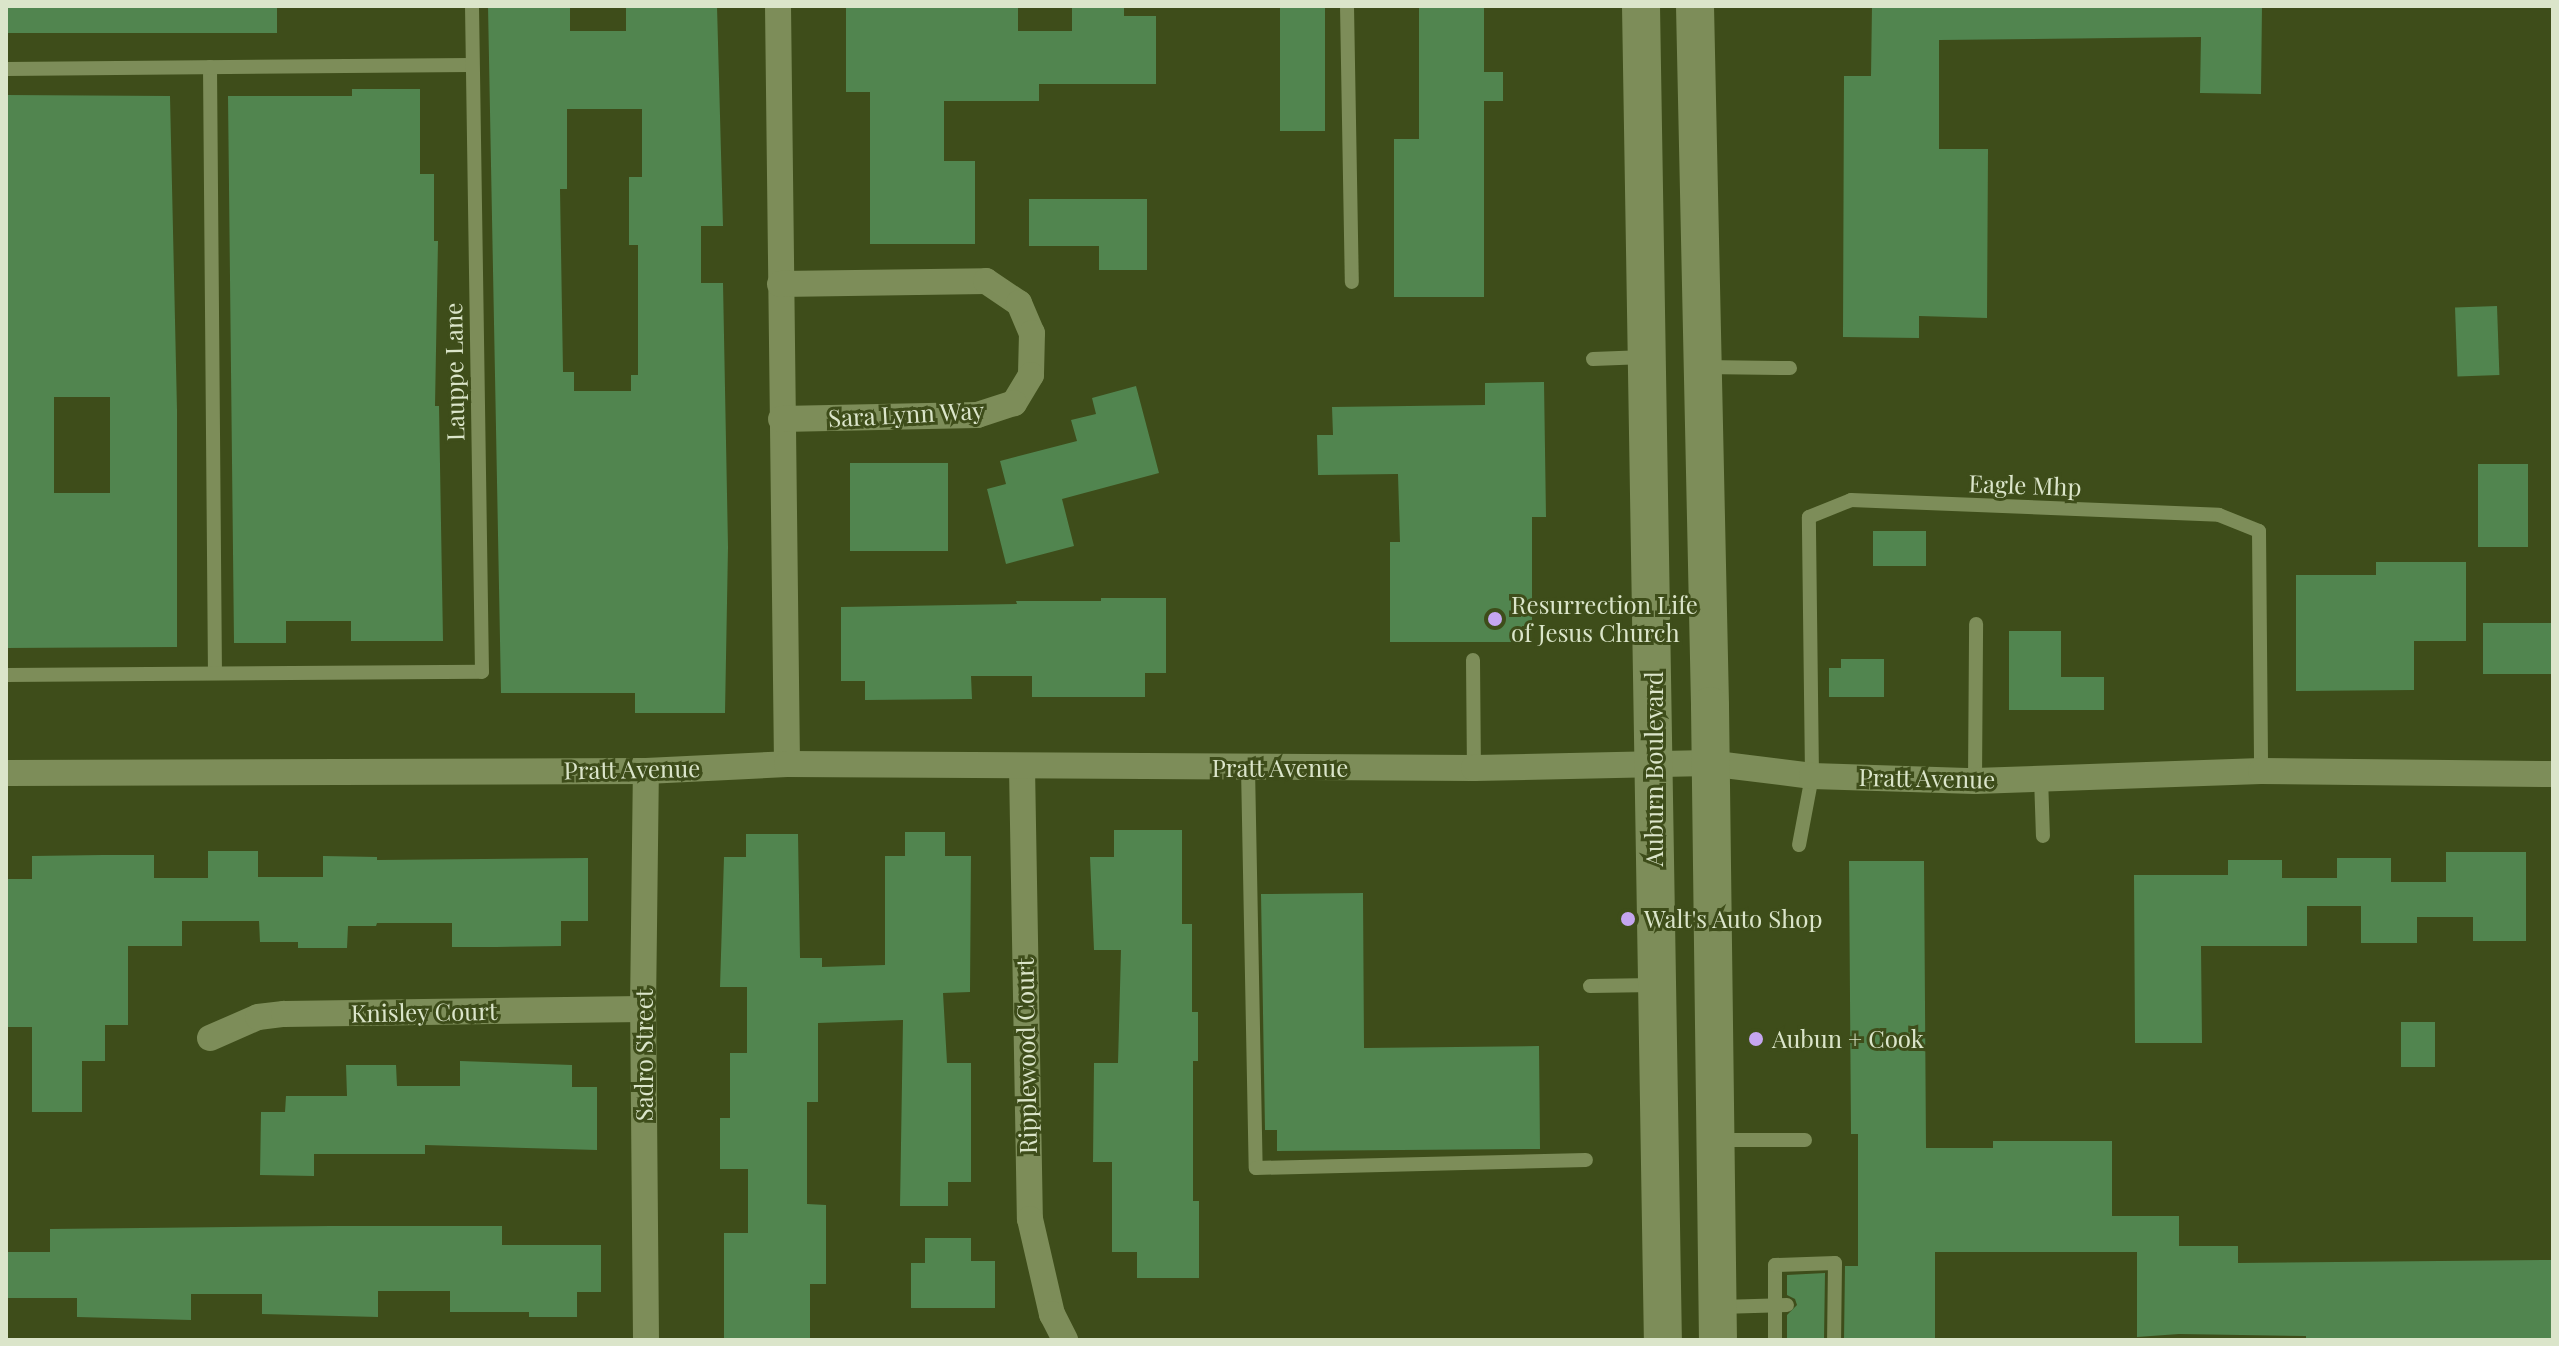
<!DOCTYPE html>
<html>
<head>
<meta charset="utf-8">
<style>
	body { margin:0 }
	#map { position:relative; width:2559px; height:1346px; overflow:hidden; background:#3e4d1a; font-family:"Playfair Display",serif }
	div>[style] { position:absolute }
	.building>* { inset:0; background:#51854f; transform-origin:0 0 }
	.lane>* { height:14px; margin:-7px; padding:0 7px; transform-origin:7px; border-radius:7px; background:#7d8d59 }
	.street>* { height:26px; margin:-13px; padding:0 13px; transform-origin:13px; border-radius:13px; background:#7d8d59 }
	.secondary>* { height:38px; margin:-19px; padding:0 19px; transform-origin:19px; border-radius:19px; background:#7d8d59 }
	.dots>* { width:22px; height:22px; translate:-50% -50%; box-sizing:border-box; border:4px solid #3e4d1a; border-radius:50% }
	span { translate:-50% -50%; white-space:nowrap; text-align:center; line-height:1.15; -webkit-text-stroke:6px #3e4d1a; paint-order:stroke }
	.street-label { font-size:24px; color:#dbe5ca }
	.poi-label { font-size:24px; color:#dbe5ca }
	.left { translate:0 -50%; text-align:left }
	.frame { position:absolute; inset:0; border:8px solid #dbe5ca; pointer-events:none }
</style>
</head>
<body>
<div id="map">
	<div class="building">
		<div style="left:6px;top:6px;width:271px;height:27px"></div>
		<div style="clip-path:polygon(evenodd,488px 6px,570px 6px,570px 31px,626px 31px,626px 6px,717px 6px,723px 226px,701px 226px,701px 283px,723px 283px,728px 547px,725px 713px,635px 713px,635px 693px,501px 693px,488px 6px,567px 109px,642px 109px,642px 177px,629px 177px,629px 245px,638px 245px,638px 375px,631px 375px,631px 391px,574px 391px,574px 372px,563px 372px,560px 189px,567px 189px,567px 109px)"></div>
		<div style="clip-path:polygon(846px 6px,1018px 7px,1018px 31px,1072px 31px,1072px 6px,1124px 6px,1124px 16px,1156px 16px,1156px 84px,1039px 84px,1039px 101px,944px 101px,944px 161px,975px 161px,975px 244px,870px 244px,870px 92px,846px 92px)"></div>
		<div style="left:1280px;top:6px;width:45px;height:125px"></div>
		<div style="clip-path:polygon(1419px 6px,1484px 6px,1484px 72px,1503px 72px,1503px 101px,1484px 101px,1484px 297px,1394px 297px,1394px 139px,1419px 139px)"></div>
		<div style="clip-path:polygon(1872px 6px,2262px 6px,2261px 94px,2200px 93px,2201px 37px,1939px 40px,1939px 149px,1988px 149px,1987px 318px,1919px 316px,1919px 338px,1843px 337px,1844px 76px,1871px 76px)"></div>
		<div style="clip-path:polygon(352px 89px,420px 89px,420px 174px,434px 174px,434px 241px,438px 241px,435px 406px,439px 406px,443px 641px,351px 641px,351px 621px,286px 621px,286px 643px,234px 643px,228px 96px,352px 96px)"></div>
		<div style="clip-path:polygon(evenodd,6px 95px,170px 96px,177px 410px,177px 647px,6px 648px,6px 95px,54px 397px,110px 397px,110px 493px,54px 493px,54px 397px)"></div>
		<div style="clip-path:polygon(1029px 199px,1147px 199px,1147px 270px,1099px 270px,1099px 246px,1029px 246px)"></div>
		<div style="left:2497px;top:306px;width:69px;height:42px;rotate:88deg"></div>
		<div style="clip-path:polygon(1544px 382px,1546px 517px,1532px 517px,1532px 642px,1390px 642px,1390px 542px,1400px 542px,1398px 474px,1318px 475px,1317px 435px,1333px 435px,1332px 407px,1485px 405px,1485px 383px)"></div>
		<div style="clip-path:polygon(1136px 386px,1159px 473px,1062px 499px,1074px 546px,1006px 564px,987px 489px,1006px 484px,1000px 461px,1077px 441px,1071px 420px,1096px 414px,1092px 398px)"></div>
		<div style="left:850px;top:463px;width:98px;height:88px"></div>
		<div style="left:2478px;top:464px;width:50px;height:83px"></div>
		<div style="left:1873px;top:531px;width:53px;height:35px"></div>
		<div style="clip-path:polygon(2376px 562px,2466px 562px,2466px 641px,2414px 641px,2414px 690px,2296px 691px,2296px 575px,2376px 575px)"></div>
		<div style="clip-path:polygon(1101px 598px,1166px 598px,1166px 673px,1145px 673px,1145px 697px,1032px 697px,1032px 676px,971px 676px,972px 699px,865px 700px,865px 681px,841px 681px,841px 607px,1017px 604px,1016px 601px,1101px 601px)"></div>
		<div style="left:2553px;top:623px;width:51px;height:70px;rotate:90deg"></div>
		<div style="clip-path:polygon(2009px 631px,2061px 631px,2061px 677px,2104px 677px,2104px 710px,2009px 710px)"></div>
		<div style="clip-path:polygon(1841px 659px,1884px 659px,1884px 697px,1829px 697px,1829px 668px,1841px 668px)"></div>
		<div style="clip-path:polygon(1114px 830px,1182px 830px,1182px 924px,1192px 924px,1192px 1012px,1198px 1012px,1198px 1061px,1193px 1061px,1193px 1201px,1199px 1201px,1199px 1278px,1137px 1278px,1137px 1252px,1112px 1252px,1112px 1162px,1093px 1162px,1094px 1063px,1118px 1063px,1121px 950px,1094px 950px,1090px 857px,1114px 857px)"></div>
		<div style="clip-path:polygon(905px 832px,945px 832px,945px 856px,971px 856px,970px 992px,943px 993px,947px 1063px,971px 1063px,971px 1182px,948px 1182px,948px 1206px,900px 1206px,903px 1020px,818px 1023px,818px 1102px,807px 1102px,807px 1204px,826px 1205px,826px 1284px,810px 1284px,810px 1340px,724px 1340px,724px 1233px,748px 1233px,748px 1169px,720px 1169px,720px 1118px,730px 1118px,730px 1053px,747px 1053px,747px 987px,720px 987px,724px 857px,746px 857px,746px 834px,798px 834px,800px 958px,822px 958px,822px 967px,885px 965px,885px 856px,905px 856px)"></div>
		<div style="clip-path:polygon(208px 851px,258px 851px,258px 877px,323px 877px,323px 856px,377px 857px,377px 860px,588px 858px,588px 921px,561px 921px,561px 946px,496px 947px,452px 947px,452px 923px,377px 923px,376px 926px,348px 926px,347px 948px,298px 948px,298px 942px,260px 942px,259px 921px,182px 921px,182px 946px,128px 946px,128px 1025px,105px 1025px,105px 1061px,82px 1061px,82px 1112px,32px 1112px,32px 1027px,8px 1027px,6px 879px,32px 879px,32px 856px,103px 855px,154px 855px,154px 878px,208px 878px)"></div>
		<div style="clip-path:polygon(2446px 852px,2526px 852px,2526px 941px,2473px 941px,2473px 917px,2417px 917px,2417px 943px,2361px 943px,2361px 906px,2307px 906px,2307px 946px,2201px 946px,2202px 1043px,2135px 1043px,2134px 875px,2228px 875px,2228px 860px,2282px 860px,2282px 878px,2337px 878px,2337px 858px,2391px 858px,2391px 882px,2446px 882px)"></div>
		<div style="clip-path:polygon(1849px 861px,1924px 861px,1926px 1148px,1993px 1148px,1993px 1141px,2112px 1141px,2112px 1216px,2179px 1216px,2179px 1246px,2238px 1246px,2238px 1263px,2553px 1260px,2553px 1340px,2306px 1340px,2306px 1336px,2179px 1334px,2137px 1337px,2137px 1252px,1935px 1252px,1935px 1340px,1844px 1340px,1845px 1266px,1858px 1266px,1858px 1134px,1851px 1134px)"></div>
		<div style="clip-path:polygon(1363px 893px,1364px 1048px,1539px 1046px,1540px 1149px,1277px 1151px,1277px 1130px,1265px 1130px,1261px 894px)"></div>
		<div style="left:2401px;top:1022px;width:34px;height:45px"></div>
		<div style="clip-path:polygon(460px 1061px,572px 1065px,572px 1087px,597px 1087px,597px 1150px,425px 1145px,425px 1154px,314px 1154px,314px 1176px,260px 1175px,261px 1112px,285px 1112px,286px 1096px,347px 1096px,346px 1065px,396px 1065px,397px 1086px,460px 1086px)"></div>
		<div style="clip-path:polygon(331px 1226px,502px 1226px,502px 1245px,601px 1245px,601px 1292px,577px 1292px,577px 1317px,529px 1317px,529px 1312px,450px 1312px,450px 1291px,378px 1291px,378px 1317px,262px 1314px,262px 1294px,191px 1294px,191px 1320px,77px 1317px,77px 1298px,6px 1298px,6px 1252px,50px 1252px,50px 1229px)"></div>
		<div style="clip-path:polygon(925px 1238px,971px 1238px,971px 1261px,995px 1261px,995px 1308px,911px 1308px,911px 1263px,925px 1263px)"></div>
		<div style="clip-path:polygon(1825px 1273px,1824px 1340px,1787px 1340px,1787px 1315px,1797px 1305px,1795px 1299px,1787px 1295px,1787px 1275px)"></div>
	</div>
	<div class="lane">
		<div style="left:1347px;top:6px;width:276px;rotate:89deg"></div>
		<div style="left:210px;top:67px;width:606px;rotate:89.53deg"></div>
		<div style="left:6px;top:69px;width:464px;rotate:-0.5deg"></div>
		<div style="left:1593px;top:359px;width:52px;rotate:-2.2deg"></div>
		<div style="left:1703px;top:367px;width:87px;rotate:0.7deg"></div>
		<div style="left:1473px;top:660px;width:108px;rotate:89.5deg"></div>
		<div style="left:6px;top:675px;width:476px;rotate:-0.4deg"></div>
		<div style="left:482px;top:672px;width:666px;rotate:-90.86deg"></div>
		<div style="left:1248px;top:768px;width:400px;rotate:88.9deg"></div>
		<div style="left:1256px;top:1168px;width:330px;rotate:-1.4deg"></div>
		<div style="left:2041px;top:777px;width:59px;rotate:88.1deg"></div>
		<div style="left:1975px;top:781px;width:157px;rotate:-89.6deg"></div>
		<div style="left:1799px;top:845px;width:70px;rotate:-79.3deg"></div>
		<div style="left:1812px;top:776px;width:259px;rotate:-90.7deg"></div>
		<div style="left:1809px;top:517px;width:45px;rotate:-22deg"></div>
		<div style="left:1851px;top:500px;width:368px;rotate:2.3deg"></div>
		<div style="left:2219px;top:515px;width:43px;rotate:21.8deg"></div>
		<div style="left:2259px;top:531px;width:240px;rotate:89.5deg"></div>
		<div style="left:1590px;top:986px;width:64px;rotate:-0.9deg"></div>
		<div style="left:1718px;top:1140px;width:87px"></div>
		<div style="left:1720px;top:1307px;width:67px;rotate:-1.7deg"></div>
		<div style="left:1775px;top:1340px;width:75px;rotate:-90deg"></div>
		<div style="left:1775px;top:1265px;width:60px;rotate:-1.9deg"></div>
		<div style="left:1835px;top:1263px;width:77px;rotate:90.7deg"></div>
	</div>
	<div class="street">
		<div style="left:778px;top:6px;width:758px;rotate:89.32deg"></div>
		<div style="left:780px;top:284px;width:206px;rotate:-0.8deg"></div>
		<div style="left:986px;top:281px;width:40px;rotate:34deg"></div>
		<div style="left:1019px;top:303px;width:33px;rotate:67deg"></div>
		<div style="left:1032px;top:333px;width:42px;rotate:91.4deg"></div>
		<div style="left:1031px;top:375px;width:33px;rotate:121deg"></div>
		<div style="left:1014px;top:403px;width:39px;rotate:162deg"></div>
		<div style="left:977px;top:415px;width:196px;rotate:178.8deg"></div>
		<div style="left:1022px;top:767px;width:452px;rotate:89deg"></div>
		<div style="left:1030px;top:1219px;width:98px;rotate:77deg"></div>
		<div style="left:1052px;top:1314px;width:29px;rotate:63deg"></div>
		<div style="left:6px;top:773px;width:640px;rotate:-0.18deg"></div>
		<div style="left:646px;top:771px;width:141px;rotate:-2.8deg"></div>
		<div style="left:787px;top:764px;width:687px;rotate:0.33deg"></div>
		<div style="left:1474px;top:768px;width:234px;rotate:-1.2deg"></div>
		<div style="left:1708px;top:763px;width:105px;rotate:7.1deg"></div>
		<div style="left:1812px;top:776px;width:163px;rotate:1.8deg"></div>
		<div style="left:1975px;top:781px;width:286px;rotate:-2deg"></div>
		<div style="left:2261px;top:771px;width:292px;rotate:0.6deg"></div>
		<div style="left:210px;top:1038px;width:52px;rotate:-23.6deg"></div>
		<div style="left:258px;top:1017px;width:26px;rotate:-7deg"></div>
		<div style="left:284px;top:1014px;width:359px;rotate:-0.8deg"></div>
		<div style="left:646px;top:1340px;width:331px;rotate:-90.5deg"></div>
		<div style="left:643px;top:1009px;width:238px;rotate:-89.3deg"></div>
	</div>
	<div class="secondary">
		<div style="left:1641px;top:6px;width:1334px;rotate:89.06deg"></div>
		<div style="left:1695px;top:6px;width:700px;rotate:88.77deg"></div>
		<div style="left:1710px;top:706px;width:634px;rotate:89.28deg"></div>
	</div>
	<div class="dots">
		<div style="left:1495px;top:619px;background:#c5a6f0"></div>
		<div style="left:1628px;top:919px;background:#c5a6f0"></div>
		<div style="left:1756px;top:1039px;background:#c5a6f0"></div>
	</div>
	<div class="street-label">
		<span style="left:454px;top:372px;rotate:-91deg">Lauppe Lane</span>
		<span style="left:906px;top:414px;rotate:-3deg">Sara Lynn Way</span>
		<span style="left:2025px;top:485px;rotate:2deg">Eagle Mhp</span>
		<span style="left:1280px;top:768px">Pratt Avenue</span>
		<span style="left:632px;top:769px;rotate:-1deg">Pratt Avenue</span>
		<span style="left:1654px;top:769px;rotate:-90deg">Auburn Boulevard</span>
		<span style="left:1927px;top:778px;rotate:1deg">Pratt Avenue</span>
		<span style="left:424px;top:1012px;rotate:-1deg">Knisley Court</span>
		<span style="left:644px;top:1055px;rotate:-90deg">Sadro Street</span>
		<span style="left:1026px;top:1056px;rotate:-91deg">Ripplewood Court</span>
	</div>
	<div class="poi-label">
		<span class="left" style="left:1511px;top:619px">Resurrection Life<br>of Jesus Church</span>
		<span class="left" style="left:1644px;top:919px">Walt's Auto Shop</span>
		<span class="left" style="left:1772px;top:1039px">Aubun + Cook</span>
	</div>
	<div class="frame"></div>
</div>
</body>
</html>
